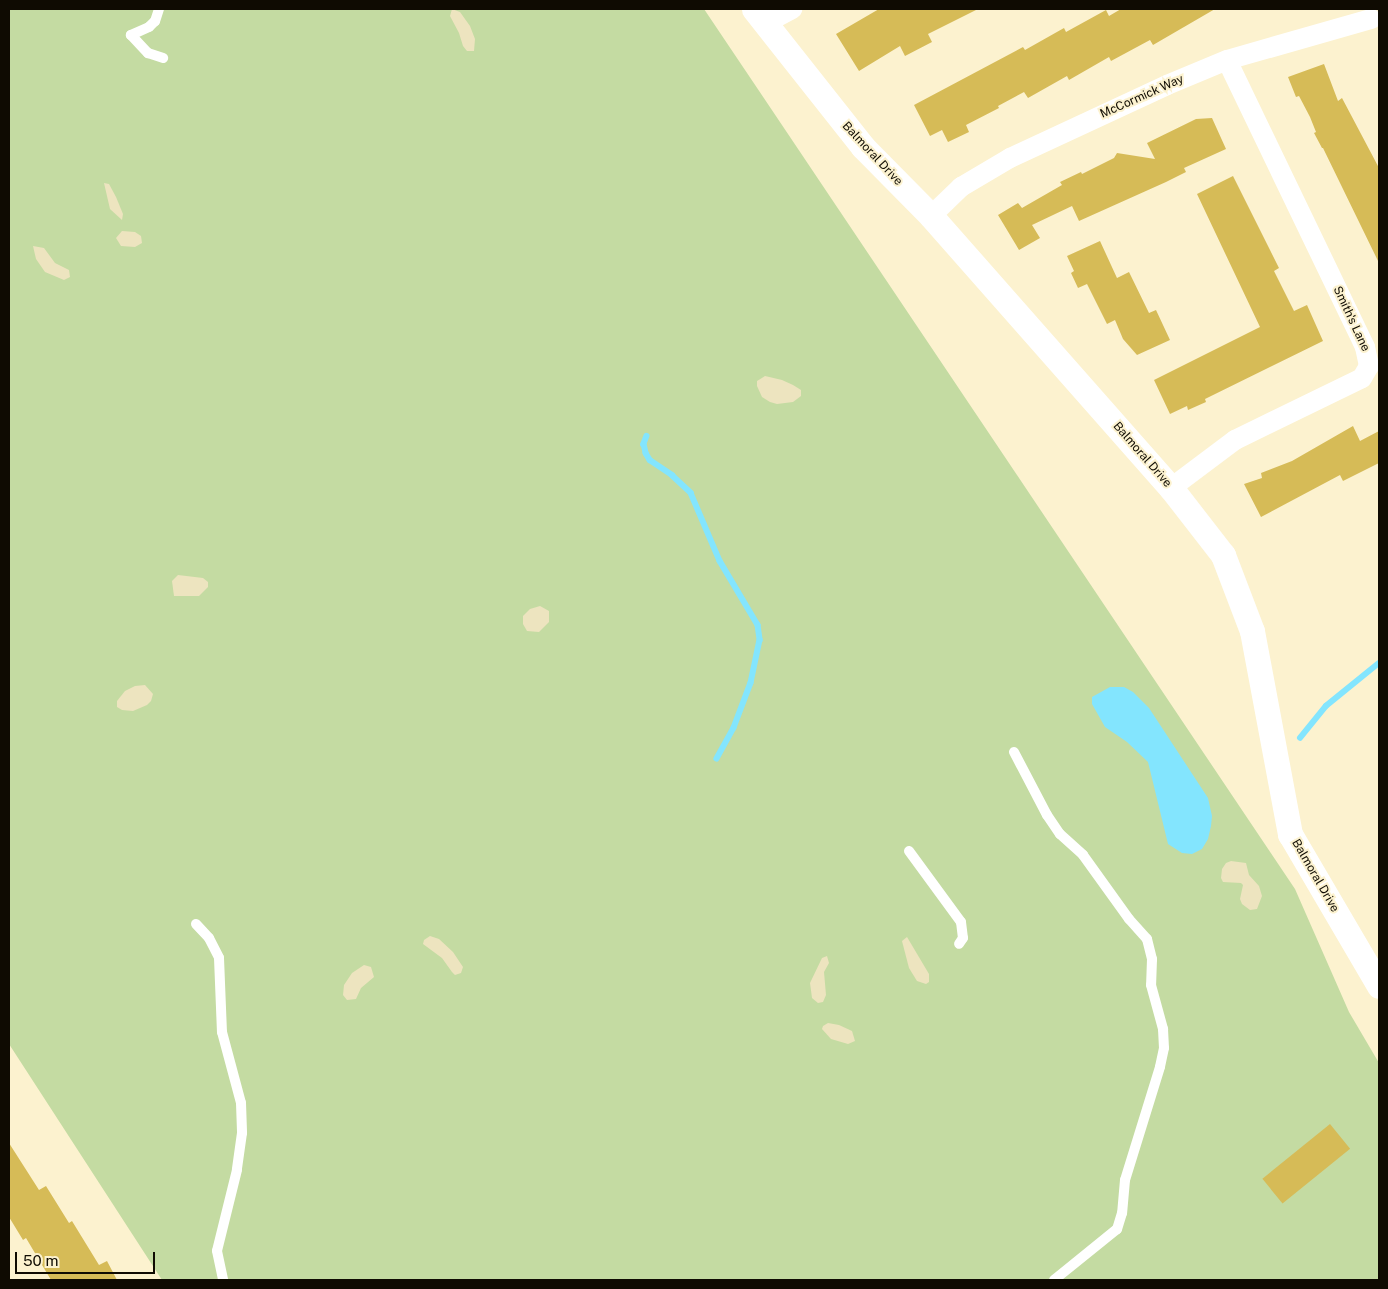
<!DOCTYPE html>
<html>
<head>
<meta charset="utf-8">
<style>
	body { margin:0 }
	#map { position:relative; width:1388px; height:1289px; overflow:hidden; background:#fcf2cf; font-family:"Public Sans",sans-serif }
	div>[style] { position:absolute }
	.green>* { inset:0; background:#c4dba2 }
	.sand>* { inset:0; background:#ede4bf }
	.water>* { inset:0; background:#83e5fe }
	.stream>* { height:5.5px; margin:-2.75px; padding:0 2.75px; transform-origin:2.75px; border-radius:2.75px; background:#83e5fe }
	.building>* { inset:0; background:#d6bb57; transform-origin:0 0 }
	.service>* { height:10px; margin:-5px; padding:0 5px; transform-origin:5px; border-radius:5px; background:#fff }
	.minor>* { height:20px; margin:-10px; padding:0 10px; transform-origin:10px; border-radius:10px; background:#fff }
	.tertiary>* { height:25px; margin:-12.5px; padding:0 12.5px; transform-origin:12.5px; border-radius:12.5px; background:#fff }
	span { translate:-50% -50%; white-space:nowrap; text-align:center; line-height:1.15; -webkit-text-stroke:4px #fcf2cf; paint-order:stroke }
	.street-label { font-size:12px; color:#0f0b02 }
	.frame { position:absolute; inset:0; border:10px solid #0f0b02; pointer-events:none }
	.scale { position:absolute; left:15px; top:1252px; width:140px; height:22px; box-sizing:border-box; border:2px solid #0f0b02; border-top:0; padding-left:6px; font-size:15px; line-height:18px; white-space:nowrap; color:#0f0b02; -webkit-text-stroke:4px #fcf2cf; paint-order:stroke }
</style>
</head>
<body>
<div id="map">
	<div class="green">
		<div style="clip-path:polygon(9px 9px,704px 9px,1295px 889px,1349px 1012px,1379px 1063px,1379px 1280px,162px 1280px,9px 1044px)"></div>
	</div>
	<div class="sand">
		<div style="clip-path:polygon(452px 9px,460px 12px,470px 26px,475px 39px,474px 51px,467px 51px,463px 46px,459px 33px,450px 16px)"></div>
		<div style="clip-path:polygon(104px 183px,109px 184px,116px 197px,123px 214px,122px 220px,110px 209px)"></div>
		<div style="clip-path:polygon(122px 231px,135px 232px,141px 236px,142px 243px,135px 247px,121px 246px,116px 238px)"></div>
		<div style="clip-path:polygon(33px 246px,44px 248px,55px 263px,69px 270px,70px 277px,64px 280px,45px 272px,36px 259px)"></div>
		<div style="clip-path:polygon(765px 376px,782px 380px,793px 385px,801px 390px,801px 396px,793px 402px,777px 404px,770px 402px,762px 397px,757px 386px,757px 381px)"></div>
		<div style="clip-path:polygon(178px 575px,203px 578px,208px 582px,208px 587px,199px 596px,174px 596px,172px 581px)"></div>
		<div style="clip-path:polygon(540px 606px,549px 611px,549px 622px,539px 632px,527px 631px,523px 624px,523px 616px,530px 609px)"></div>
		<div style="clip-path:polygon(145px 685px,153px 694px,151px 701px,147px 705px,133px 711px,122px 710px,117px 707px,117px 701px,125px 691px,135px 686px)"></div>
		<div style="clip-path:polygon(1231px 861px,1246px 863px,1249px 875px,1259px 886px,1262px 896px,1257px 909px,1250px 910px,1242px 904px,1240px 899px,1243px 885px,1241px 883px,1223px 882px,1221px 878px,1222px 869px,1226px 863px)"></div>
		<div style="clip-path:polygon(430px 936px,439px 939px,453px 952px,463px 967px,461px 973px,455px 975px,452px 972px,442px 958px,423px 944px,424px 940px)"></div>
		<div style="clip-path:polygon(907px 937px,929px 974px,929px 982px,926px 984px,917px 981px,909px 968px,902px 941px)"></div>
		<div style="clip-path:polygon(827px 956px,829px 963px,824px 972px,826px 995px,823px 1002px,818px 1003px,812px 998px,810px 983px,822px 958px)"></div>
		<div style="clip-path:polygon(364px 965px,371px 967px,374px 977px,361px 988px,356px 999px,347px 1000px,343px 995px,344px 985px,352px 973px)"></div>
		<div style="clip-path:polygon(828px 1023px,839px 1025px,852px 1031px,855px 1041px,848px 1044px,831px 1039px,822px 1029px,823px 1026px)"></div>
	</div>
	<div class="water">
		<div style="clip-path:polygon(1110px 687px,1124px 687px,1133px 692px,1149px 708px,1208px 798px,1212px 816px,1211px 826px,1208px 839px,1202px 849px,1192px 854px,1182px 853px,1168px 844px,1148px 762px,1127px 742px,1105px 727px,1092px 704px,1092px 697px)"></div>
	</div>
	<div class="stream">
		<div style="left:647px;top:436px;width:9px;rotate:111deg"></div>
		<div style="left:644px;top:444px;width:9px;rotate:77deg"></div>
		<div style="left:646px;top:453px;width:8px;rotate:60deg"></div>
		<div style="left:650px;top:460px;width:27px;rotate:34deg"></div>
		<div style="left:672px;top:475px;width:26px;rotate:43deg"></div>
		<div style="left:691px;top:493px;width:74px;rotate:66.9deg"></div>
		<div style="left:720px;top:561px;width:74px;rotate:59.3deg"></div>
		<div style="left:758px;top:625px;width:15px;rotate:82deg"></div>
		<div style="left:760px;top:640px;width:44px;rotate:101.8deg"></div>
		<div style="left:751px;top:683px;width:48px;rotate:110.7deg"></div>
		<div style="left:734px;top:728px;width:35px;rotate:119deg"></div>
		<div style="left:1300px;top:738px;width:41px;rotate:-50.9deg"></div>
		<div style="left:1326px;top:706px;width:68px;rotate:-39.1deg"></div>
	</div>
	<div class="building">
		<div style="clip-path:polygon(879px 9px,978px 9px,928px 34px,932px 42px,905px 56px,900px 46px,859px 71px,836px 34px)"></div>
		<div style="clip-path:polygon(1121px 9px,1215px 9px,1153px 45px,1150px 40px,1111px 61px,1109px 57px,1069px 80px,1067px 76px,1028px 98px,1024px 92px,998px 106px,999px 108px,966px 125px,969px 132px,948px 142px,942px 130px,930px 136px,914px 105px,1023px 47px,1025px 50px,1064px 28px,1066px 32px,1106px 10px,1109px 16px)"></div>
		<div style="clip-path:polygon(1324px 64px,1338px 101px,1342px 98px,1379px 168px,1379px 263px,1323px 148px,1322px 148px,1314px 133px,1316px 132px,1310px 117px,1299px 96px,1296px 97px,1288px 77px)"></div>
		<div style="clip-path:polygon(1212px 118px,1226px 149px,1184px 168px,1186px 172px,1166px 182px,1079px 221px,1072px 206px,1032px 225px,1040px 238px,1019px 250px,998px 215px,1018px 203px,1022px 208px,1062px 185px,1060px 182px,1081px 172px,1082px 174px,1114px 158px,1117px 153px,1155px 159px,1147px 143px,1196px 119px)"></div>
		<div style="clip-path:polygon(1233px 176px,1279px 268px,1274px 271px,1294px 311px,1307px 305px,1323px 341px,1205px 399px,1206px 402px,1188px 410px,1187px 406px,1170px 414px,1154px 380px,1260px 327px,1197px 194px)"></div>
		<div style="clip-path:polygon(1100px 241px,1117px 278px,1129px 272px,1149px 313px,1156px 310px,1170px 340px,1137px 355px,1123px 339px,1115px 320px,1107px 324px,1087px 284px,1078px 288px,1071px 273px,1074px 271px,1067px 256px)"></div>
		<div style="clip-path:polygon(1353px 426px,1360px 441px,1379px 431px,1379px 463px,1343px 481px,1340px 475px,1261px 517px,1244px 484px,1262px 478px,1261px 473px,1292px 461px)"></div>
		<div style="left:1330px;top:1124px;width:32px;height:87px;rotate:51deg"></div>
		<div style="clip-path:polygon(9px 1143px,39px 1190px,46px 1186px,69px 1223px,72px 1221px,99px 1265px,107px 1261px,117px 1280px,51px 1280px,26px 1238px,23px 1240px,9px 1217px)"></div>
	</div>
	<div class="service">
		<div style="left:159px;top:9px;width:13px;rotate:108deg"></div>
		<div style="left:155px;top:21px;width:8px;rotate:135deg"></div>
		<div style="left:149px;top:27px;width:20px;rotate:156deg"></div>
		<div style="left:131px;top:35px;width:25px;rotate:47deg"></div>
		<div style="left:148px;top:53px;width:16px;rotate:18deg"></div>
		<div style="left:1014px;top:752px;width:71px;rotate:62.4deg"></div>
		<div style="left:1047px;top:815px;width:23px;rotate:56deg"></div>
		<div style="left:1060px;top:834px;width:31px;rotate:42deg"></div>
		<div style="left:1083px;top:855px;width:79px;rotate:54.3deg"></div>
		<div style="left:1129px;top:919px;width:27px;rotate:48deg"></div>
		<div style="left:1147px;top:939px;width:21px;rotate:76deg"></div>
		<div style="left:1152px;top:959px;width:26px;rotate:92deg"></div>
		<div style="left:1151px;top:985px;width:46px;rotate:74.7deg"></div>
		<div style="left:1163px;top:1029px;width:19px;rotate:87deg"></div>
		<div style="left:1164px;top:1048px;width:19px;rotate:102deg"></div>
		<div style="left:1160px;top:1067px;width:118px;rotate:107.2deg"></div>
		<div style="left:1125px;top:1180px;width:33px;rotate:95deg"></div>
		<div style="left:1122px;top:1213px;width:17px;rotate:107deg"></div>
		<div style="left:1117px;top:1229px;width:81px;rotate:141deg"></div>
		<div style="left:909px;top:851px;width:88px;rotate:53.8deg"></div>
		<div style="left:961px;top:922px;width:16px;rotate:83deg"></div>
		<div style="left:963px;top:938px;width:7px;rotate:124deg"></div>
		<div style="left:196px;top:924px;width:19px;rotate:47deg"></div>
		<div style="left:209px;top:938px;width:22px;rotate:63deg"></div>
		<div style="left:219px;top:958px;width:74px;rotate:87.7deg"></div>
		<div style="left:222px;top:1032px;width:73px;rotate:75deg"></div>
		<div style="left:241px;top:1103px;width:30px;rotate:88deg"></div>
		<div style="left:242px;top:1133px;width:37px;rotate:98deg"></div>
		<div style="left:237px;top:1170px;width:83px;rotate:103.9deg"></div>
		<div style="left:217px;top:1251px;width:30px;rotate:78deg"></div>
	</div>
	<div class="minor">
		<div style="left:764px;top:24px;width:32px;rotate:-28deg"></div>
		<div style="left:931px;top:216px;width:42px;rotate:-44deg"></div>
		<div style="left:961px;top:187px;width:57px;rotate:-30.6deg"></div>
		<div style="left:1010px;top:158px;width:173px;rotate:-24.9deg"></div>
		<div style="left:1167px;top:85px;width:65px;rotate:-22.6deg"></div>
		<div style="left:1227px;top:60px;width:150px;rotate:-15.9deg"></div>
		<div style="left:1171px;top:488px;width:80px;rotate:-36.9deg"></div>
		<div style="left:1235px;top:440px;width:141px;rotate:-26deg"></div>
		<div style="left:1362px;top:378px;width:14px;rotate:-60deg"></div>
		<div style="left:1369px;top:366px;width:19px;rotate:-102deg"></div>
		<div style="left:1365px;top:347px;width:318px;rotate:-115.7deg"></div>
	</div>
	<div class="tertiary">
		<div style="left:754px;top:9px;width:176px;rotate:51.7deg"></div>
		<div style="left:863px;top:147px;width:97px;rotate:45.4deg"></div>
		<div style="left:931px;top:216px;width:363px;rotate:48.6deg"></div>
		<div style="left:1171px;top:488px;width:85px;rotate:52.2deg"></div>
		<div style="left:1223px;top:555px;width:81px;rotate:69.1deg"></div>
		<div style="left:1252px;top:631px;width:207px;rotate:79.4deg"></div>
		<div style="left:1290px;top:834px;width:176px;rotate:59.6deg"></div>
	</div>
	<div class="street-label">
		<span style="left:1142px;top:97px;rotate:-24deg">McCormick Way</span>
		<span style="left:872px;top:154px;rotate:47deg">Balmoral Drive</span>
		<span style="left:1351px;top:319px;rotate:65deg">Smith's Lane</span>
		<span style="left:1142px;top:455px;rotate:49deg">Balmoral Drive</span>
		<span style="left:1315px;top:876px;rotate:60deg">Balmoral Drive</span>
	</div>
	<div class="frame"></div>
	<div class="scale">50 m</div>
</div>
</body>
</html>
